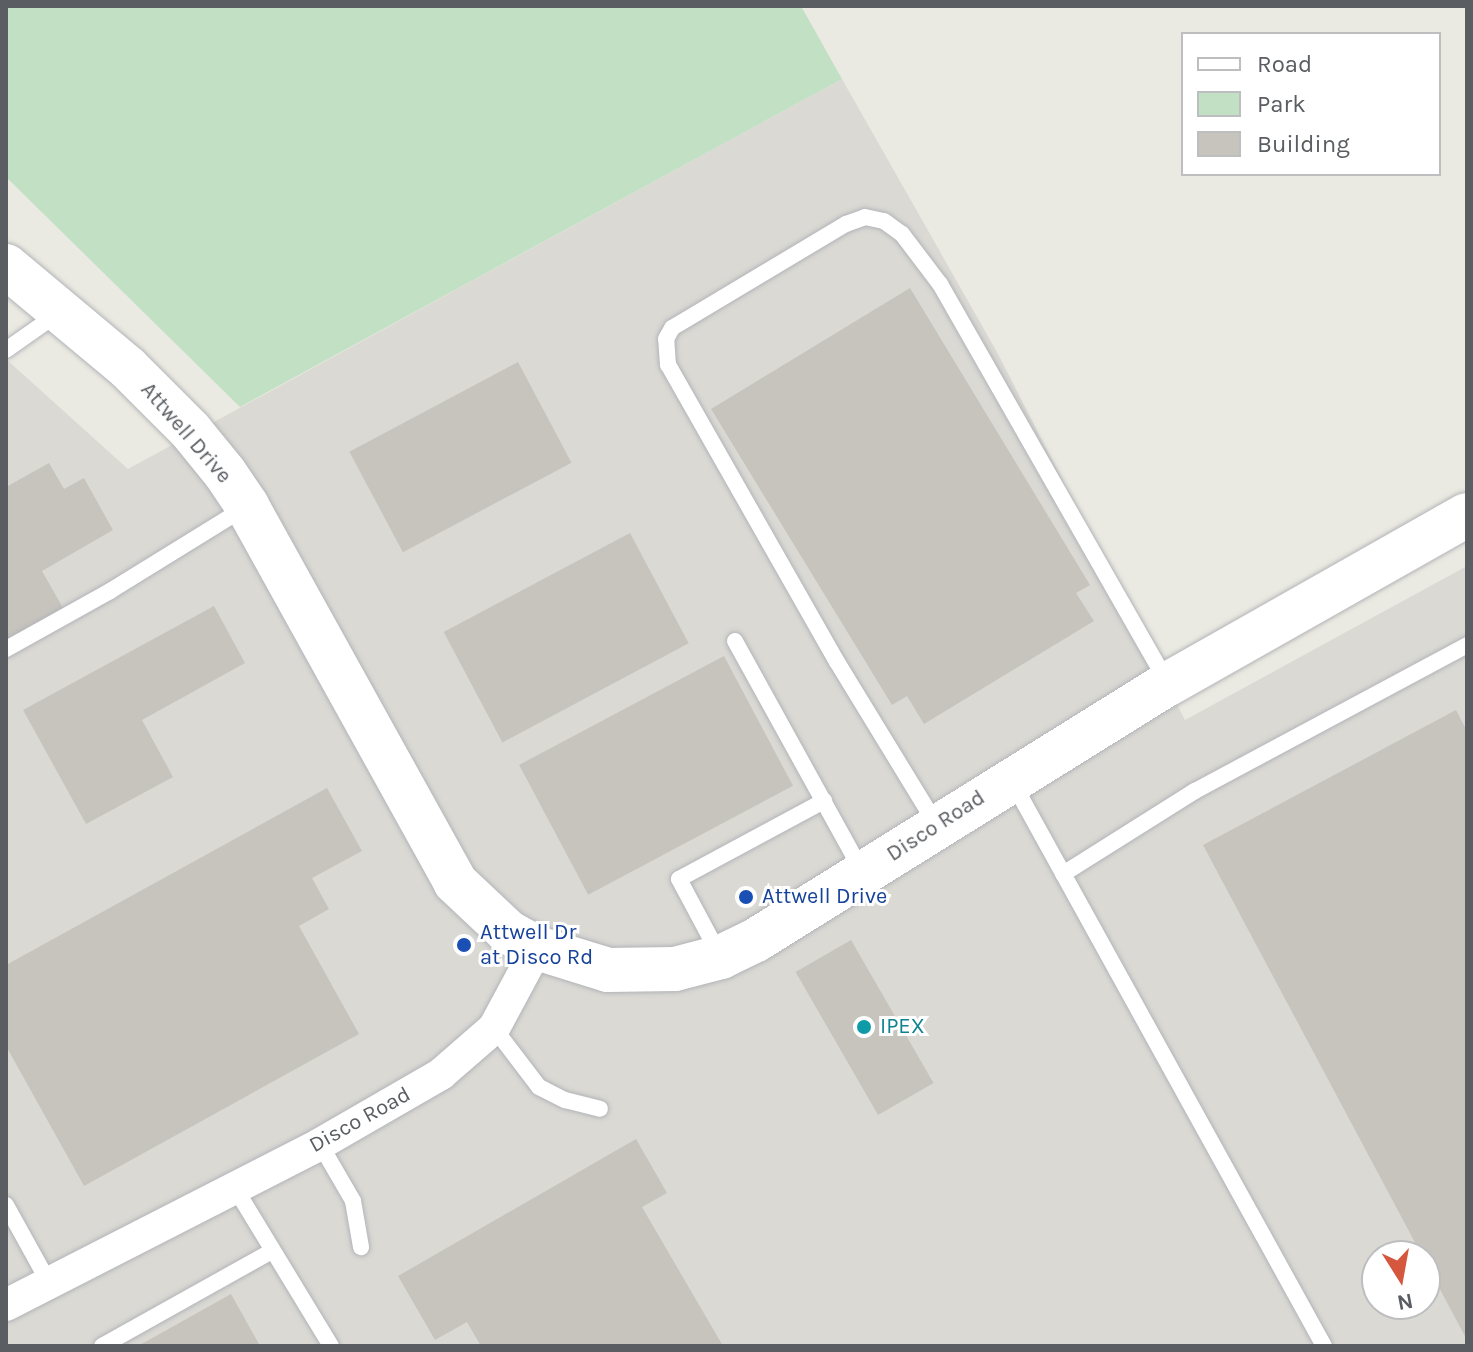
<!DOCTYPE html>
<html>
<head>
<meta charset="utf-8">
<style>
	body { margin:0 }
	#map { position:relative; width:1473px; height:1352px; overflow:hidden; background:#ebeae2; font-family:Karla,sans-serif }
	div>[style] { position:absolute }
	.industrial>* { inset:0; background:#dad9d4 }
	.green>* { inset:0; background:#c1e0c4 }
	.building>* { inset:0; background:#c7c4be; transform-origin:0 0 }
	.roads { filter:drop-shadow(0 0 2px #b2b4b8) drop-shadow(0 0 2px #b2b4b8) }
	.service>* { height:16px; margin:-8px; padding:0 8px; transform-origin:8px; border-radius:8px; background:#fff }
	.minor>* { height:32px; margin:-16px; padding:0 16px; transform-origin:16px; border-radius:16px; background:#fff }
	.secondary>* { height:44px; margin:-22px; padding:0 22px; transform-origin:22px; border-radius:22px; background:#fff }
	.dots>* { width:22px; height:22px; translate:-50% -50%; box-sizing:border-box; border:4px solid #fff; border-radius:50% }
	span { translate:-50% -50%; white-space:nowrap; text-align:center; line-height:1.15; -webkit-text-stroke:6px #fff; paint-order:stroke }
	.street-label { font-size:22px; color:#5a5d61 }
	.transit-label { font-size:22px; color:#164399 }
	.left { translate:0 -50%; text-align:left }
	.culture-label { font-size:22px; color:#0d838f }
	.frame { position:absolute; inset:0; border:8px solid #5a5d61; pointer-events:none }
	.legend { position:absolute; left:1181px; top:32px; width:260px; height:144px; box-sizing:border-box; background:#fff; border:2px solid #bdbec0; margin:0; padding:10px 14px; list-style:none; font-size:24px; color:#5a5d61 }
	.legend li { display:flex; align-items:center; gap:16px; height:40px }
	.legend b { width:40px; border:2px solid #bdbec0 }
	.north { position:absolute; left:1361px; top:1240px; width:80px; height:80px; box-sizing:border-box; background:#fff; border:2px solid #bdbec0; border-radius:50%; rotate:169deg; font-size:22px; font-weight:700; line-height:32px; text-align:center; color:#5a5d61 }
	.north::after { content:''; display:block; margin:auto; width:28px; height:36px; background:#d5583e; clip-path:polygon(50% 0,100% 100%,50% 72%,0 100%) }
</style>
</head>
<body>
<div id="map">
	<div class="industrial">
		<div style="clip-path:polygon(evenodd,842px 79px,997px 352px,1185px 720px,1467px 566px,1467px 1346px,6px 1346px,6px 359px,128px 469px,842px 79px,1377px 1256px,1425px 1256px,1425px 1304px,1377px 1304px,1377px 1256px)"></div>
	</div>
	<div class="green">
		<div style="clip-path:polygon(6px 6px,801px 6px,842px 79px,240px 407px,6px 177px)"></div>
	</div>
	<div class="building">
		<div style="clip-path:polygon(910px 288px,1090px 585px,1076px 593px,1094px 621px,924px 724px,907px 696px,892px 705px,711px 409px)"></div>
		<div style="left:518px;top:362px;width:114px;height:191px;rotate:62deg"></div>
		<div style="clip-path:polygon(49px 463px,64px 489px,84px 478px,113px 530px,42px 571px,63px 608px,6px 640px,6px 487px)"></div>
		<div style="left:630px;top:533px;width:125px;height:211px;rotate:62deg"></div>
		<div style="clip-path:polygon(214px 606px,245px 663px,142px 720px,173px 777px,86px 824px,23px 710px)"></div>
		<div style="left:724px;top:656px;width:147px;height:232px;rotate:62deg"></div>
		<div style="clip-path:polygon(1456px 710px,1467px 731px,1467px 1340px,1203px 845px)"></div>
		<div style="clip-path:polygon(327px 788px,362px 851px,312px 878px,329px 909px,299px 926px,359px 1034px,84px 1186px,6px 1046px,6px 965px)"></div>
		<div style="left:851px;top:940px;width:165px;height:64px;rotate:60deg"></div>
		<div style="clip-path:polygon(636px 1139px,667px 1193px,642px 1207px,723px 1346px,481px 1346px,467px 1322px,435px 1340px,398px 1276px)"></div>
		<div style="clip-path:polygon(231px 1294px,260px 1346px,138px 1346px)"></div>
	</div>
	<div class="roads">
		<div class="service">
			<div style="left:6px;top:350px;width:66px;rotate:-35.1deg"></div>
			<div style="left:735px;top:641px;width:263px;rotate:61.1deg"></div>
			<div style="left:6px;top:649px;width:119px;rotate:-29.1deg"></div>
			<div style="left:110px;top:591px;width:160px;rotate:-31.7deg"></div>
			<div style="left:1013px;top:783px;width:643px;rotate:61.08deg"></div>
			<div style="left:936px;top:824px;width:190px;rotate:-121.4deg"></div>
			<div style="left:837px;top:662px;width:342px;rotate:-119.6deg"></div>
			<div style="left:668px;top:365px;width:26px;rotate:-94deg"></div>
			<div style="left:666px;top:339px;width:13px;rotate:-61deg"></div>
			<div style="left:672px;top:328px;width:203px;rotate:-30.9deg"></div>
			<div style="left:846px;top:224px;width:20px;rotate:-20deg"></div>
			<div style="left:865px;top:217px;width:19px;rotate:12deg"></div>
			<div style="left:884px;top:221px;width:22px;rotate:36deg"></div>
			<div style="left:902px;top:234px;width:63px;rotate:52.8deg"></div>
			<div style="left:940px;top:284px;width:458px;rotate:60.3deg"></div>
			<div style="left:1063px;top:874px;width:156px;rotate:-32.2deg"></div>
			<div style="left:1195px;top:791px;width:309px;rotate:-28.2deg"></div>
			<div style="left:719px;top:954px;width:85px;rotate:-118.1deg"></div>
			<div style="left:679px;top:879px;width:165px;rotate:-28.3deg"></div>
			<div style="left:494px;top:1028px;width:74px;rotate:52.7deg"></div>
			<div style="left:539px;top:1087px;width:29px;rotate:27deg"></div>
			<div style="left:565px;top:1100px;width:36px;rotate:14deg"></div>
			<div style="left:320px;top:1144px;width:66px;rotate:59.9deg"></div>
			<div style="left:353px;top:1201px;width:47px;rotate:80.1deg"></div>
			<div style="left:235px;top:1188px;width:185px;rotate:58.7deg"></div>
			<div style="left:6px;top:1205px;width:89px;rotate:61.1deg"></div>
			<div style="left:102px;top:1346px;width:195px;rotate:-29.2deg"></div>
		</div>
		<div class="minor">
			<div style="left:6px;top:1305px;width:353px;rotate:-27.1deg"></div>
			<div style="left:320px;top:1144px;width:140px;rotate:-30deg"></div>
			<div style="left:441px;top:1074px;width:70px;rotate:-41deg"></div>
			<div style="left:494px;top:1028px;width:91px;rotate:-61.7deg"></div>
		</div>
		<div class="secondary">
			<div style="left:6px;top:266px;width:159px;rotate:39.9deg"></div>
			<div style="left:128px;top:368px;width:88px;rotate:45deg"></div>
			<div style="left:190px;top:430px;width:55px;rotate:50.9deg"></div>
			<div style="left:225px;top:473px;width:40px;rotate:56deg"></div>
			<div style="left:247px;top:506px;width:430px;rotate:61deg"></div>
			<div style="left:455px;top:882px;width:73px;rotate:43.3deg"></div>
			<div style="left:508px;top:932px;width:33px;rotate:29deg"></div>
			<div style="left:537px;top:948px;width:74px;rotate:17.2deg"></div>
			<div style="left:608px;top:970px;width:67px;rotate:-0.9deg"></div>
			<div style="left:675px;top:969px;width:48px;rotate:-14.6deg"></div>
			<div style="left:721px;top:957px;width:39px;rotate:-26deg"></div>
			<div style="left:756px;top:940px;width:485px;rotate:-31.9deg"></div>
			<div style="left:1168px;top:684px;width:343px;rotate:-29.5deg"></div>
		</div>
	</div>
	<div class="dots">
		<div style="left:746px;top:897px;background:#1a4fb4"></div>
		<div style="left:464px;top:945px;background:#1a4fb4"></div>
		<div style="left:864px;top:1027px;background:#0f9aa8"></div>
	</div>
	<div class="street-label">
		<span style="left:186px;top:433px;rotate:49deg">Attwell Drive</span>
		<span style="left:936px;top:826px;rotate:-33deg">Disco Road</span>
		<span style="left:360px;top:1120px;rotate:-29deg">Disco Road</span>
	</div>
	<div class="transit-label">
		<span class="left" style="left:762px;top:897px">Attwell Drive</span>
		<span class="left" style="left:480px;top:945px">Attwell Dr<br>at Disco Rd</span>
	</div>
	<div class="culture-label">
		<span class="left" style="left:880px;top:1027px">IPEX</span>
	</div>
	<div class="frame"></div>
	<ul class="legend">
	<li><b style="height:10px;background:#fff"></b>Road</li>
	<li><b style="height:22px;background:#c1e0c4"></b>Park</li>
	<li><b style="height:22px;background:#c7c4be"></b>Building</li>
	</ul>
	<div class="north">N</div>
</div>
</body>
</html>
